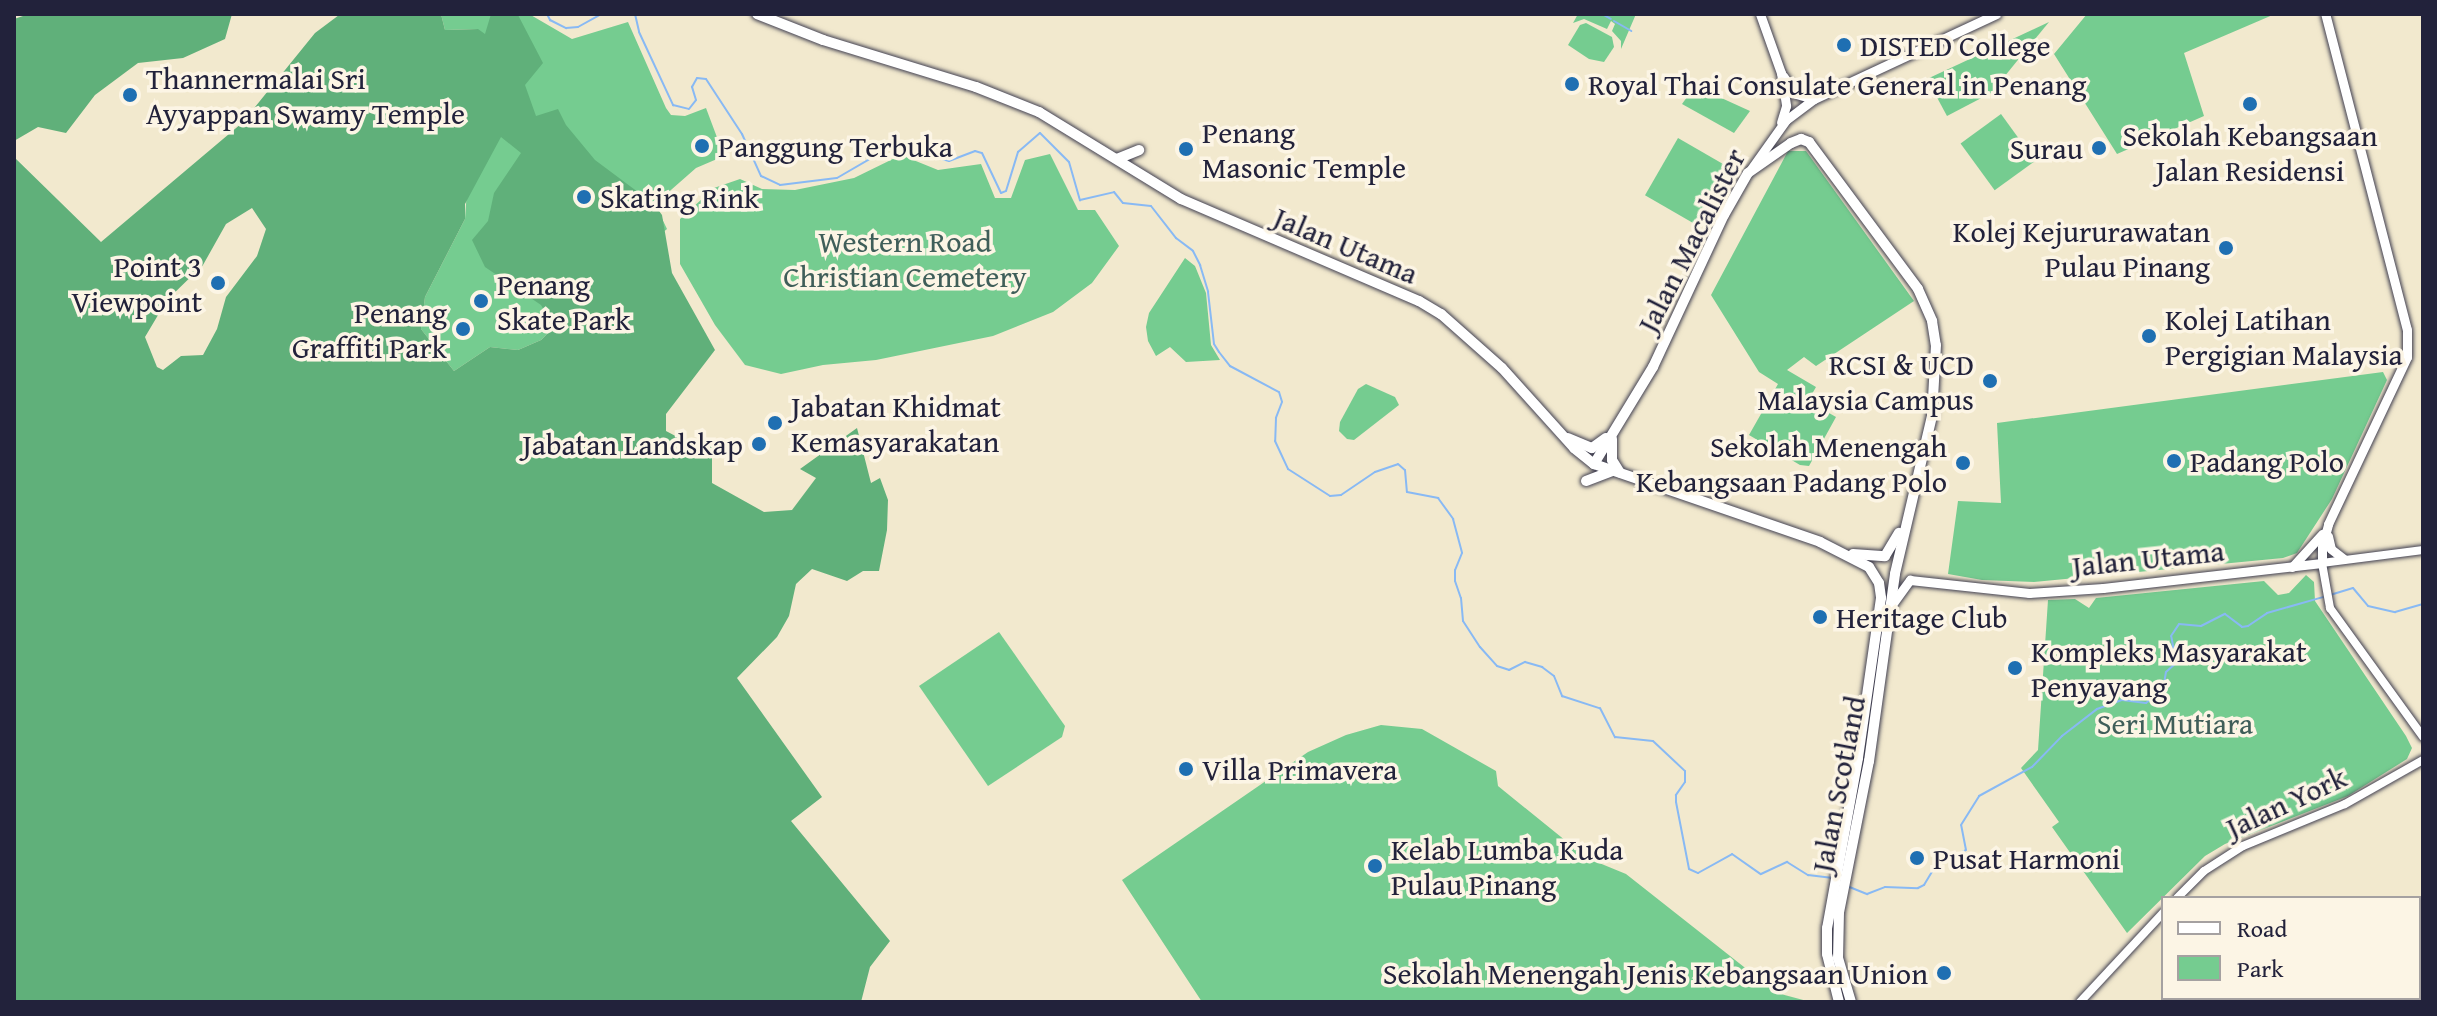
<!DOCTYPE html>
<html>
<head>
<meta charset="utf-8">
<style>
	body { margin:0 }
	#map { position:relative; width:2437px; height:1016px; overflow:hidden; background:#f2e9ce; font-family:"Gentium Book Plus",serif }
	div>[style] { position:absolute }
	.green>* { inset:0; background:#75cc90; transform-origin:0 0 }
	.forest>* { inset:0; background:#60b07a }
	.stream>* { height:2px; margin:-1px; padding:0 1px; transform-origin:1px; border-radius:1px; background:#88b9f4 }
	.roads { filter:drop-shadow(0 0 2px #414051) drop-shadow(0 0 2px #414051) }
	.tertiary>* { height:8px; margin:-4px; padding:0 4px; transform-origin:4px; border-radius:4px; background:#fff }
	.secondary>* { height:9px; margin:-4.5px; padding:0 4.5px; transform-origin:4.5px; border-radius:4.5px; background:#fff }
	.primary>* { height:10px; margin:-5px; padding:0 5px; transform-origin:5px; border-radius:5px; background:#fff }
	.dots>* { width:22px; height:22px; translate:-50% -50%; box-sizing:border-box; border:4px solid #fcf5e5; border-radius:50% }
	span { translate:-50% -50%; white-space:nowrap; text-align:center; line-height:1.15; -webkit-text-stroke:7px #fcf5e5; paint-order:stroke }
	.poi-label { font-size:30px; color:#22223b }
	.left { translate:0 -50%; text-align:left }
	.right { translate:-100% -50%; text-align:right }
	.street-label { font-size:30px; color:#22223b }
	.park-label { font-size:30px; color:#3f5e59 }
	.frame { position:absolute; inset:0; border:16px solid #22223b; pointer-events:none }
	.legend { position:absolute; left:2161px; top:896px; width:260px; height:104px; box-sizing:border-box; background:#fcf5e5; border:2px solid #a5a1a1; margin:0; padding:10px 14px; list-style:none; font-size:24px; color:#22223b }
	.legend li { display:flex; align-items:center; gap:16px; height:40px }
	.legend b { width:40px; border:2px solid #a5a1a1 }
</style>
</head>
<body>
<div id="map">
	<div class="green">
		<div style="clip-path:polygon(441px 14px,529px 14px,572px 39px,628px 22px,666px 108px,671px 115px,685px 116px,706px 108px,724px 156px,696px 168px,655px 204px,667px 229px,578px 303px,541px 340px,518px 350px,490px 347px,454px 371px,421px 329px,425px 297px,465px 219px,478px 29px,445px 30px)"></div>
		<div style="clip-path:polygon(1578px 14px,1636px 14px,1621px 49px,1621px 41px,1612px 31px,1615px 24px,1611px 21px,1607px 29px,1584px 19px,1573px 23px)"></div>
		<div style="clip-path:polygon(2087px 14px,2275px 14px,2184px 53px,2204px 116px,2117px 154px,2054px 54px)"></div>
		<div style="clip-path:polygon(2049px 22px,1991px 93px,1947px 116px,1927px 79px)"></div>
		<div style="clip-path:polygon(1586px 23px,1612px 37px,1614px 47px,1604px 62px,1589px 59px,1568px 45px,1580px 25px)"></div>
		<div style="clip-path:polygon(1695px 86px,1750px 111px,1734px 133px,1682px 104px)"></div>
		<div style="left:2001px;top:114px;width:58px;height:50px;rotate:54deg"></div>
		<div style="left:1678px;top:138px;width:62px;height:66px;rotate:30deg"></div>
		<div style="clip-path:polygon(1788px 151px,1806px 151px,1914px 301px,1816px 366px,1804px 357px,1787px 370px,1816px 387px,1808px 401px,1836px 417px,1809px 466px,1800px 465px,1749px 435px,1778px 384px,1759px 372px,1711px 295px)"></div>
		<div style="clip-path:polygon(1050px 154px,1078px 210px,1095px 210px,1119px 246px,1092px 283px,1053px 312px,993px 336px,876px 360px,823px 365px,781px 374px,745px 365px,715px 325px,680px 264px,680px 219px,714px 188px,740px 179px,762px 189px,795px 190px,854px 178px,901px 155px,938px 170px,981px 164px,995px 198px,1011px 198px,1025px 160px)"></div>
		<div style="clip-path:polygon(1185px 258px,1195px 266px,1206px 293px,1211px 345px,1220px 360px,1186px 362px,1170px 347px,1156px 356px,1148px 341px,1146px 327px,1149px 313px)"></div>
		<div style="clip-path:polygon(2383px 372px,2387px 380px,2332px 499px,2297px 553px,2283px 558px,2034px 582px,1982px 580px,1948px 574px,1958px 501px,2001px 503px,1997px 423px)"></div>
		<div style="clip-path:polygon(1366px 384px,1395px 397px,1399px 405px,1354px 440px,1347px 439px,1339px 431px,1340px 422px,1358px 389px)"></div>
		<div style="clip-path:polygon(2306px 575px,2314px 582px,2315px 601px,2406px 736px,2412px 748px,2407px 759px,2348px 796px,2225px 844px,2205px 856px,2127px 933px,2052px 827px,2059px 822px,2021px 768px,2038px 750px,2048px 600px,2075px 599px,2089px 608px,2096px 598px,2264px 581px,2278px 595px,2289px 593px)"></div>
		<div style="clip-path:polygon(999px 632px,1065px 726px,1062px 737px,988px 786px,919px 686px)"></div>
		<div style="clip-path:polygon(1381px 725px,1422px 729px,1496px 771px,1498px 786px,1587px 858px,1626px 874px,1777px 993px,1807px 1001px,1202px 1002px,1122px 880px,1308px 752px,1346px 735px)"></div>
		<div style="clip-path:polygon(2423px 918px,2423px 1002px,2337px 1002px,2341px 998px,2419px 998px,2419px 920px)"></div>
	</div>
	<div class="forest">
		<div style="clip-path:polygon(29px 14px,232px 14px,225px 39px,183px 58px,138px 63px,95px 95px,66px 133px,38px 127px,14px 141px,14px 19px)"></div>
		<div style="clip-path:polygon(evenodd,441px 14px,445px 30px,478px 29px,485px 34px,491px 14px,518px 15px,543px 63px,525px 85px,536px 116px,558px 109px,566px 125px,595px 160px,654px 204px,662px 215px,672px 273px,715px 350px,666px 414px,666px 431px,685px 441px,712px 440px,712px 483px,764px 512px,792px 510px,816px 478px,800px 469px,857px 428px,871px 483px,880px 478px,888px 500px,887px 530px,879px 571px,863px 571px,847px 581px,812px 569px,796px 584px,789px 616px,777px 637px,737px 678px,822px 797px,791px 821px,890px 941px,870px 967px,861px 1002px,14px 1002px,14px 157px,101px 242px,242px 123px,315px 33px,339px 15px,441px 14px,501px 137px,521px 153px,494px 193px,488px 221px,472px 240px,485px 267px,541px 305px,554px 327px,541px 340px,518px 350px,490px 347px,454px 371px,421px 329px,425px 297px,465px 219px,465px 204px,501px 137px,441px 14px,252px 208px,266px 229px,257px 256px,226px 297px,217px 329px,203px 355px,181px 356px,163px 370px,157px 367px,145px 337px,167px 300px,203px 265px,226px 224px,252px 208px)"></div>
	</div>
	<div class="stream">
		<div style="left:547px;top:14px;width:7px;rotate:63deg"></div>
		<div style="left:550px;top:20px;width:18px;rotate:27deg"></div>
		<div style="left:566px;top:28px;width:12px;rotate:-5deg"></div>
		<div style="left:578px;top:27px;width:26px;rotate:-29deg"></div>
		<div style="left:635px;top:14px;width:18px;rotate:77deg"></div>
		<div style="left:639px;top:32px;width:81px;rotate:65deg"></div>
		<div style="left:673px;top:105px;width:16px;rotate:14deg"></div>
		<div style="left:689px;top:109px;width:11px;rotate:-52deg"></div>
		<div style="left:696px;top:100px;width:14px;rotate:-107deg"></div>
		<div style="left:692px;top:87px;width:10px;rotate:-61deg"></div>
		<div style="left:697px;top:78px;width:9px;rotate:6deg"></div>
		<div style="left:706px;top:79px;width:66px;rotate:56.8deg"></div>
		<div style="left:742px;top:134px;width:46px;rotate:65.7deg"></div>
		<div style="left:761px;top:176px;width:21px;rotate:25deg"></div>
		<div style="left:780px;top:185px;width:57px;rotate:-7deg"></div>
		<div style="left:837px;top:178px;width:58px;rotate:-30.1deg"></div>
		<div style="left:887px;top:149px;width:12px;rotate:-9deg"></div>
		<div style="left:899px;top:147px;width:52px;rotate:15.6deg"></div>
		<div style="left:949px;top:161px;width:28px;rotate:-21deg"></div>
		<div style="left:975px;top:151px;width:7px;rotate:16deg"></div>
		<div style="left:982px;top:153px;width:44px;rotate:64.6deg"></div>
		<div style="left:1001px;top:193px;width:5px;rotate:-22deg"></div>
		<div style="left:1006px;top:191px;width:41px;rotate:-72.9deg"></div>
		<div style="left:1018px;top:152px;width:29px;rotate:-41deg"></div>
		<div style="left:1040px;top:133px;width:41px;rotate:45deg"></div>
		<div style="left:1069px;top:162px;width:40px;rotate:74deg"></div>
		<div style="left:1080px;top:200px;width:35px;rotate:-13deg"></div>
		<div style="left:1114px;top:192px;width:14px;rotate:51deg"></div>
		<div style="left:1123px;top:203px;width:28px;rotate:6deg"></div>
		<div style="left:1151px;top:206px;width:41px;rotate:52deg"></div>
		<div style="left:1176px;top:238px;width:21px;rotate:37deg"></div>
		<div style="left:1193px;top:251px;width:16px;rotate:63deg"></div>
		<div style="left:1200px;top:265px;width:28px;rotate:73deg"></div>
		<div style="left:1208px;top:292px;width:52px;rotate:83.4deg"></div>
		<div style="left:1214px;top:344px;width:9px;rotate:58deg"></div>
		<div style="left:1219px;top:352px;width:18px;rotate:52deg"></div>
		<div style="left:1230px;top:366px;width:55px;rotate:28deg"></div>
		<div style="left:1279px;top:392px;width:10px;rotate:73deg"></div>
		<div style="left:1282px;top:402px;width:17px;rotate:111deg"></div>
		<div style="left:1276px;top:418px;width:23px;rotate:92deg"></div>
		<div style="left:1275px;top:441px;width:31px;rotate:65deg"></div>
		<div style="left:1288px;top:469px;width:50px;rotate:32.7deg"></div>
		<div style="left:1330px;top:496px;width:11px;rotate:-5deg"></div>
		<div style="left:1341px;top:495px;width:41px;rotate:-34.1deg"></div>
		<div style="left:1375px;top:472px;width:24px;rotate:-19deg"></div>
		<div style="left:1398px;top:464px;width:9px;rotate:41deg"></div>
		<div style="left:1405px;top:470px;width:22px;rotate:85deg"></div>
		<div style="left:1407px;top:492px;width:32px;rotate:11deg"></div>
		<div style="left:1438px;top:498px;width:26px;rotate:54deg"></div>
		<div style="left:1453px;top:519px;width:35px;rotate:75deg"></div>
		<div style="left:1462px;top:553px;width:18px;rotate:112deg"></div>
		<div style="left:1455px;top:570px;width:11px;rotate:90deg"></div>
		<div style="left:1455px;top:581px;width:18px;rotate:71deg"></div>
		<div style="left:1461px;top:598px;width:23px;rotate:85deg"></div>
		<div style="left:1463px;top:621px;width:31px;rotate:57deg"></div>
		<div style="left:1480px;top:647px;width:25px;rotate:48deg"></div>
		<div style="left:1497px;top:666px;width:13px;rotate:18deg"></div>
		<div style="left:1509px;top:670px;width:18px;rotate:-27deg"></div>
		<div style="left:1525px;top:662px;width:18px;rotate:16deg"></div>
		<div style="left:1542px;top:667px;width:15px;rotate:37deg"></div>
		<div style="left:1554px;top:676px;width:22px;rotate:68deg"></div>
		<div style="left:1562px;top:696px;width:40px;rotate:18deg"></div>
		<div style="left:1600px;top:708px;width:33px;rotate:63deg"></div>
		<div style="left:1615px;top:737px;width:38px;rotate:6deg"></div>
		<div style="left:1653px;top:741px;width:44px;rotate:43.2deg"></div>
		<div style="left:1685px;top:771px;width:11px;rotate:90deg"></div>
		<div style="left:1685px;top:782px;width:16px;rotate:125deg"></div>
		<div style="left:1676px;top:795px;width:7px;rotate:90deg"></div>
		<div style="left:1676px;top:802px;width:68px;rotate:79deg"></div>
		<div style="left:1689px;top:869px;width:10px;rotate:24deg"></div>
		<div style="left:1698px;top:873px;width:39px;rotate:-29deg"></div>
		<div style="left:1732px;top:854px;width:35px;rotate:35deg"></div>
		<div style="left:1761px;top:874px;width:29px;rotate:-25deg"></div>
		<div style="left:1787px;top:862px;width:25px;rotate:32deg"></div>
		<div style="left:1808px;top:875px;width:23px;rotate:7deg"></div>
		<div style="left:1602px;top:14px;width:10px;rotate:29deg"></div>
		<div style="left:1614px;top:21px;width:20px;rotate:30deg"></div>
		<div style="left:2330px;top:595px;width:24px;rotate:-17deg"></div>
		<div style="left:2353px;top:588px;width:23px;rotate:50deg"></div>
		<div style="left:2368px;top:606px;width:28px;rotate:13deg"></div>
		<div style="left:2395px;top:612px;width:29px;rotate:-16deg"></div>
		<div style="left:1847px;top:886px;width:22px;rotate:22deg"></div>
		<div style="left:1867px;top:894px;width:19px;rotate:-21deg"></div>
		<div style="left:1885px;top:887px;width:33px;rotate:2deg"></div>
		<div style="left:1918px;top:888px;width:7px;rotate:-27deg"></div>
		<div style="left:1924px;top:885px;width:21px;rotate:-59deg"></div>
		<div style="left:1935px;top:867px;width:35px;rotate:-29deg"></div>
		<div style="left:1966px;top:850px;width:25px;rotate:-101deg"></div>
		<div style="left:1961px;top:825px;width:34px;rotate:-58deg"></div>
		<div style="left:1979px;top:796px;width:60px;rotate:-28.7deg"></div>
		<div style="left:2032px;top:767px;width:43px;rotate:-45.9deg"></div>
		<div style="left:2062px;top:736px;width:44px;rotate:-37.6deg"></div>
		<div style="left:2097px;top:709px;width:27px;rotate:-20deg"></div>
		<div style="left:2122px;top:700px;width:24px;rotate:7deg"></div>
		<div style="left:2146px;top:703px;width:22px;rotate:-39deg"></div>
		<div style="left:2163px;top:689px;width:17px;rotate:-80deg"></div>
		<div style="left:2166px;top:672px;width:13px;rotate:-42deg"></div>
		<div style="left:2176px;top:663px;width:27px;rotate:-100deg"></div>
		<div style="left:2171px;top:636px;width:14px;rotate:-56deg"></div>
		<div style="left:2179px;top:624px;width:22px;rotate:5deg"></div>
		<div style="left:2201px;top:626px;width:27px;rotate:-27deg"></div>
		<div style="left:2225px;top:614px;width:21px;rotate:37deg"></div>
		<div style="left:2242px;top:627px;width:6px;rotate:-9deg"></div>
		<div style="left:2248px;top:626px;width:23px;rotate:-34deg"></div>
		<div style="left:2267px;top:613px;width:58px;rotate:-15.9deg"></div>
	</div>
	<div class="roads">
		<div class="tertiary">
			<div style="left:2423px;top:550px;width:102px;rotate:172.7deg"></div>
			<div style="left:2322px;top:563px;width:46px;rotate:79.9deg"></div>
			<div style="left:2330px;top:608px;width:159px;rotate:54.2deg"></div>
			<div style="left:2177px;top:898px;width:38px;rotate:-45deg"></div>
			<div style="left:2204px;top:871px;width:46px;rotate:-32.7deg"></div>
			<div style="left:2243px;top:846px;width:110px;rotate:-22.4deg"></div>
			<div style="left:2345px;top:804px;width:90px;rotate:-29.4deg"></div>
			<div style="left:2080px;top:1002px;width:122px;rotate:-47deg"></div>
		</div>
		<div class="secondary">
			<div style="left:1760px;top:14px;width:63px;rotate:70.4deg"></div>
			<div style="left:1781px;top:73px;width:33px;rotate:81deg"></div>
			<div style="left:1786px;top:106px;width:17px;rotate:107deg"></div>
			<div style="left:1783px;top:76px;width:22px;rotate:54deg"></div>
			<div style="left:1796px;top:94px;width:18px;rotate:16deg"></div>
			<div style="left:1751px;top:169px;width:60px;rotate:-54.5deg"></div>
			<div style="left:1786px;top:120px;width:35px;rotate:-37deg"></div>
			<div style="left:1814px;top:99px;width:201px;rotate:-25deg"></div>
			<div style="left:2328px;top:536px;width:13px;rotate:77deg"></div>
			<div style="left:2331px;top:549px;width:16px;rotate:38deg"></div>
			<div style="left:2292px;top:567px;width:45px;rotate:-47.7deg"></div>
			<div style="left:1893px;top:603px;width:29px;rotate:-54deg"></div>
			<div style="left:1910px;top:580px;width:120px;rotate:6.2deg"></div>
			<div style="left:2029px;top:593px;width:74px;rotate:-3.9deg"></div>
			<div style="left:2103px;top:588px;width:220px;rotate:-6.5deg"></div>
			<div style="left:2322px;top:563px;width:16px;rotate:-90deg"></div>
			<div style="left:2322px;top:547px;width:24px;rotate:-75deg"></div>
			<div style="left:2328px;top:524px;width:185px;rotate:-64.7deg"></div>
			<div style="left:2407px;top:357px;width:27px;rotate:-90deg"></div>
			<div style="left:2407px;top:330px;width:326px;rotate:-104.5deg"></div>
		</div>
		<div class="primary">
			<div style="left:757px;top:14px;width:71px;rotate:21.5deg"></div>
			<div style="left:823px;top:40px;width:160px;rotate:17.1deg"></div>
			<div style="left:976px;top:87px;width:68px;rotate:21.6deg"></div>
			<div style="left:1039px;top:112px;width:167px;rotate:31.5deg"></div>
			<div style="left:1181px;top:199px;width:259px;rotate:23.2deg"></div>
			<div style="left:1419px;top:301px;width:26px;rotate:31deg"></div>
			<div style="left:1441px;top:314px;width:81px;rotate:41.5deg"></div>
			<div style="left:1502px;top:368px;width:108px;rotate:48deg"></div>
			<div style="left:1574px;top:448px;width:26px;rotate:39deg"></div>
			<div style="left:1594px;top:464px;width:239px;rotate:19deg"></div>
			<div style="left:1820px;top:542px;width:55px;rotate:27deg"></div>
			<div style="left:1869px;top:567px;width:19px;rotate:58deg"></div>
			<div style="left:1879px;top:583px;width:15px;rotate:82deg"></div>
			<div style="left:1881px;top:598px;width:162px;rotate:98.2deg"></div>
			<div style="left:1858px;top:758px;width:173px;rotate:100.3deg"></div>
			<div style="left:1827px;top:928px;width:26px;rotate:90deg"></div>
			<div style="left:1827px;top:954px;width:49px;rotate:76deg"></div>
			<div style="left:1117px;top:159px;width:24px;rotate:-22deg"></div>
			<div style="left:1568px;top:438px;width:26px;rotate:23deg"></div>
			<div style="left:1592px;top:448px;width:17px;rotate:-36deg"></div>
			<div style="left:1612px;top:439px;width:21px;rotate:90deg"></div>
			<div style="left:1612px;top:460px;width:15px;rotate:58deg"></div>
			<div style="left:1594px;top:464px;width:114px;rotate:-58.7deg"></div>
			<div style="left:1653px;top:367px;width:168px;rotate:-65deg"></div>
			<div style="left:1724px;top:215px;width:48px;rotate:-60.3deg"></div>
			<div style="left:1748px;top:173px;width:52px;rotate:-34.9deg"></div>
			<div style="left:1791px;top:143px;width:11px;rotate:-22deg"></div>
			<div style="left:1801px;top:139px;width:9px;rotate:21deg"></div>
			<div style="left:1809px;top:142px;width:183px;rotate:53.4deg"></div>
			<div style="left:1918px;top:289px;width:35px;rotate:66deg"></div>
			<div style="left:1932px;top:321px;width:24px;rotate:81deg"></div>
			<div style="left:1936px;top:345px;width:71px;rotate:93.2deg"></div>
			<div style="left:1932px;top:416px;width:162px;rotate:103.2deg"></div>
			<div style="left:1895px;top:574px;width:189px;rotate:97.9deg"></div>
			<div style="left:1869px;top:761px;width:154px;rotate:101.2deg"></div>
			<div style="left:1839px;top:912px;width:46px;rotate:91.2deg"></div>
			<div style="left:1838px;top:958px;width:46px;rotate:73.5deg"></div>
			<div style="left:1586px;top:481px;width:28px;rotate:-21deg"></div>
			<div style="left:1853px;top:554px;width:32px;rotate:4deg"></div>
			<div style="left:1885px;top:556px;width:27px;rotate:-59deg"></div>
		</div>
	</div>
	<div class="dots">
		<div style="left:1844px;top:45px;background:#1f6fb2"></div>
		<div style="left:1572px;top:84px;background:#1f6fb2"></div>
		<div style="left:130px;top:95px;background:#1f6fb2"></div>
		<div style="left:2250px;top:104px;background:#1f6fb2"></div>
		<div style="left:702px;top:146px;background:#1f6fb2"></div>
		<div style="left:2099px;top:148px;background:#1f6fb2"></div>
		<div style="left:1186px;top:149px;background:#1f6fb2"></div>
		<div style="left:584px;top:197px;background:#1f6fb2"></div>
		<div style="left:2226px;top:248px;background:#1f6fb2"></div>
		<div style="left:218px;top:283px;background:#1f6fb2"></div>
		<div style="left:481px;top:301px;background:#1f6fb2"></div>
		<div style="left:463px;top:329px;background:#1f6fb2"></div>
		<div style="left:2149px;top:336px;background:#1f6fb2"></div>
		<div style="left:1990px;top:381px;background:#1f6fb2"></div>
		<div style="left:775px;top:423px;background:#1f6fb2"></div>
		<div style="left:759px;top:444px;background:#1f6fb2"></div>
		<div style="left:2174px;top:461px;background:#1f6fb2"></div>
		<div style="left:1963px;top:463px;background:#1f6fb2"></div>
		<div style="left:1820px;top:617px;background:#1f6fb2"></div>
		<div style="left:2015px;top:668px;background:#1f6fb2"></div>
		<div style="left:1186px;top:769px;background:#1f6fb2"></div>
		<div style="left:1917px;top:858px;background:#1f6fb2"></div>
		<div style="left:1375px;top:866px;background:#1f6fb2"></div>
		<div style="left:1944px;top:973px;background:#1f6fb2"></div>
	</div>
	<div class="poi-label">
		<span class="left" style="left:1860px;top:45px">DISTED College</span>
		<span class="left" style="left:146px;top:95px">Thannermalai Sri<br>Ayyappan Swamy Temple</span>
		<span class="left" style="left:1588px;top:84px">Royal Thai Consulate General in Penang</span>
		<span class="left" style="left:1202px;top:149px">Penang<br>Masonic Temple</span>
		<span style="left:2250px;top:152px">Sekolah Kebangsaan<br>Jalan Residensi</span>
		<span class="left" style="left:718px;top:146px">Panggung Terbuka</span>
		<span class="right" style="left:2083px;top:148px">Surau</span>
		<span class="left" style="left:600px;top:197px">Skating Rink</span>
		<span class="right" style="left:2210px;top:248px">Kolej Kejururawatan<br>Pulau Pinang</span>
		<span class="right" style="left:202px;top:283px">Point 3<br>Viewpoint</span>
		<span class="left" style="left:497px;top:301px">Penang<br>Skate Park</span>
		<span class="right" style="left:447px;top:329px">Penang<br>Graffiti Park</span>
		<span class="left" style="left:2165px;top:336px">Kolej Latihan<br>Pergigian Malaysia</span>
		<span class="right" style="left:1974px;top:381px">RCSI &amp; UCD<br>Malaysia Campus</span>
		<span class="left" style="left:791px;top:423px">Jabatan Khidmat<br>Kemasyarakatan</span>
		<span class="right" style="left:743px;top:444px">Jabatan Landskap</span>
		<span class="right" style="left:1947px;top:463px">Sekolah Menengah<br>Kebangsaan Padang Polo</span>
		<span class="left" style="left:2190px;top:461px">Padang Polo</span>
		<span class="left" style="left:1836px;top:617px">Heritage Club</span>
		<span class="left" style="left:2031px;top:668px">Kompleks Masyarakat<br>Penyayang</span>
		<span class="left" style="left:1202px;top:769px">Villa Primavera</span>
		<span class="left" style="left:1391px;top:866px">Kelab Lumba Kuda<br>Pulau Pinang</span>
		<span class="left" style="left:1933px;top:858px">Pusat Harmoni</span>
		<span class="right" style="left:1928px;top:973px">Sekolah Menengah Jenis Kebangsaan Union</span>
	</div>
	<div class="street-label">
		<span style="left:1691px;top:240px;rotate:-63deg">Jalan Macalister</span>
		<span style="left:1346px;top:245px;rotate:23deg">Jalan Utama</span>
		<span style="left:2148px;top:558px;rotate:-6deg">Jalan Utama</span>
		<span style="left:1838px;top:784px;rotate:-79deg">Jalan Scotland</span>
		<span style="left:2286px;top:802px;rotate:-25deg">Jalan York</span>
	</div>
	<div class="park-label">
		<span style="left:905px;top:258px">Western Road<br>Christian Cemetery</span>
		<span style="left:2175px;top:723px">Seri Mutiara</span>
	</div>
	<div class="frame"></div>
	<ul class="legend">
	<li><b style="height:10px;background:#fff"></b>Road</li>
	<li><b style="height:22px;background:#75cc90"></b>Park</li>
	</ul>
</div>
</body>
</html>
